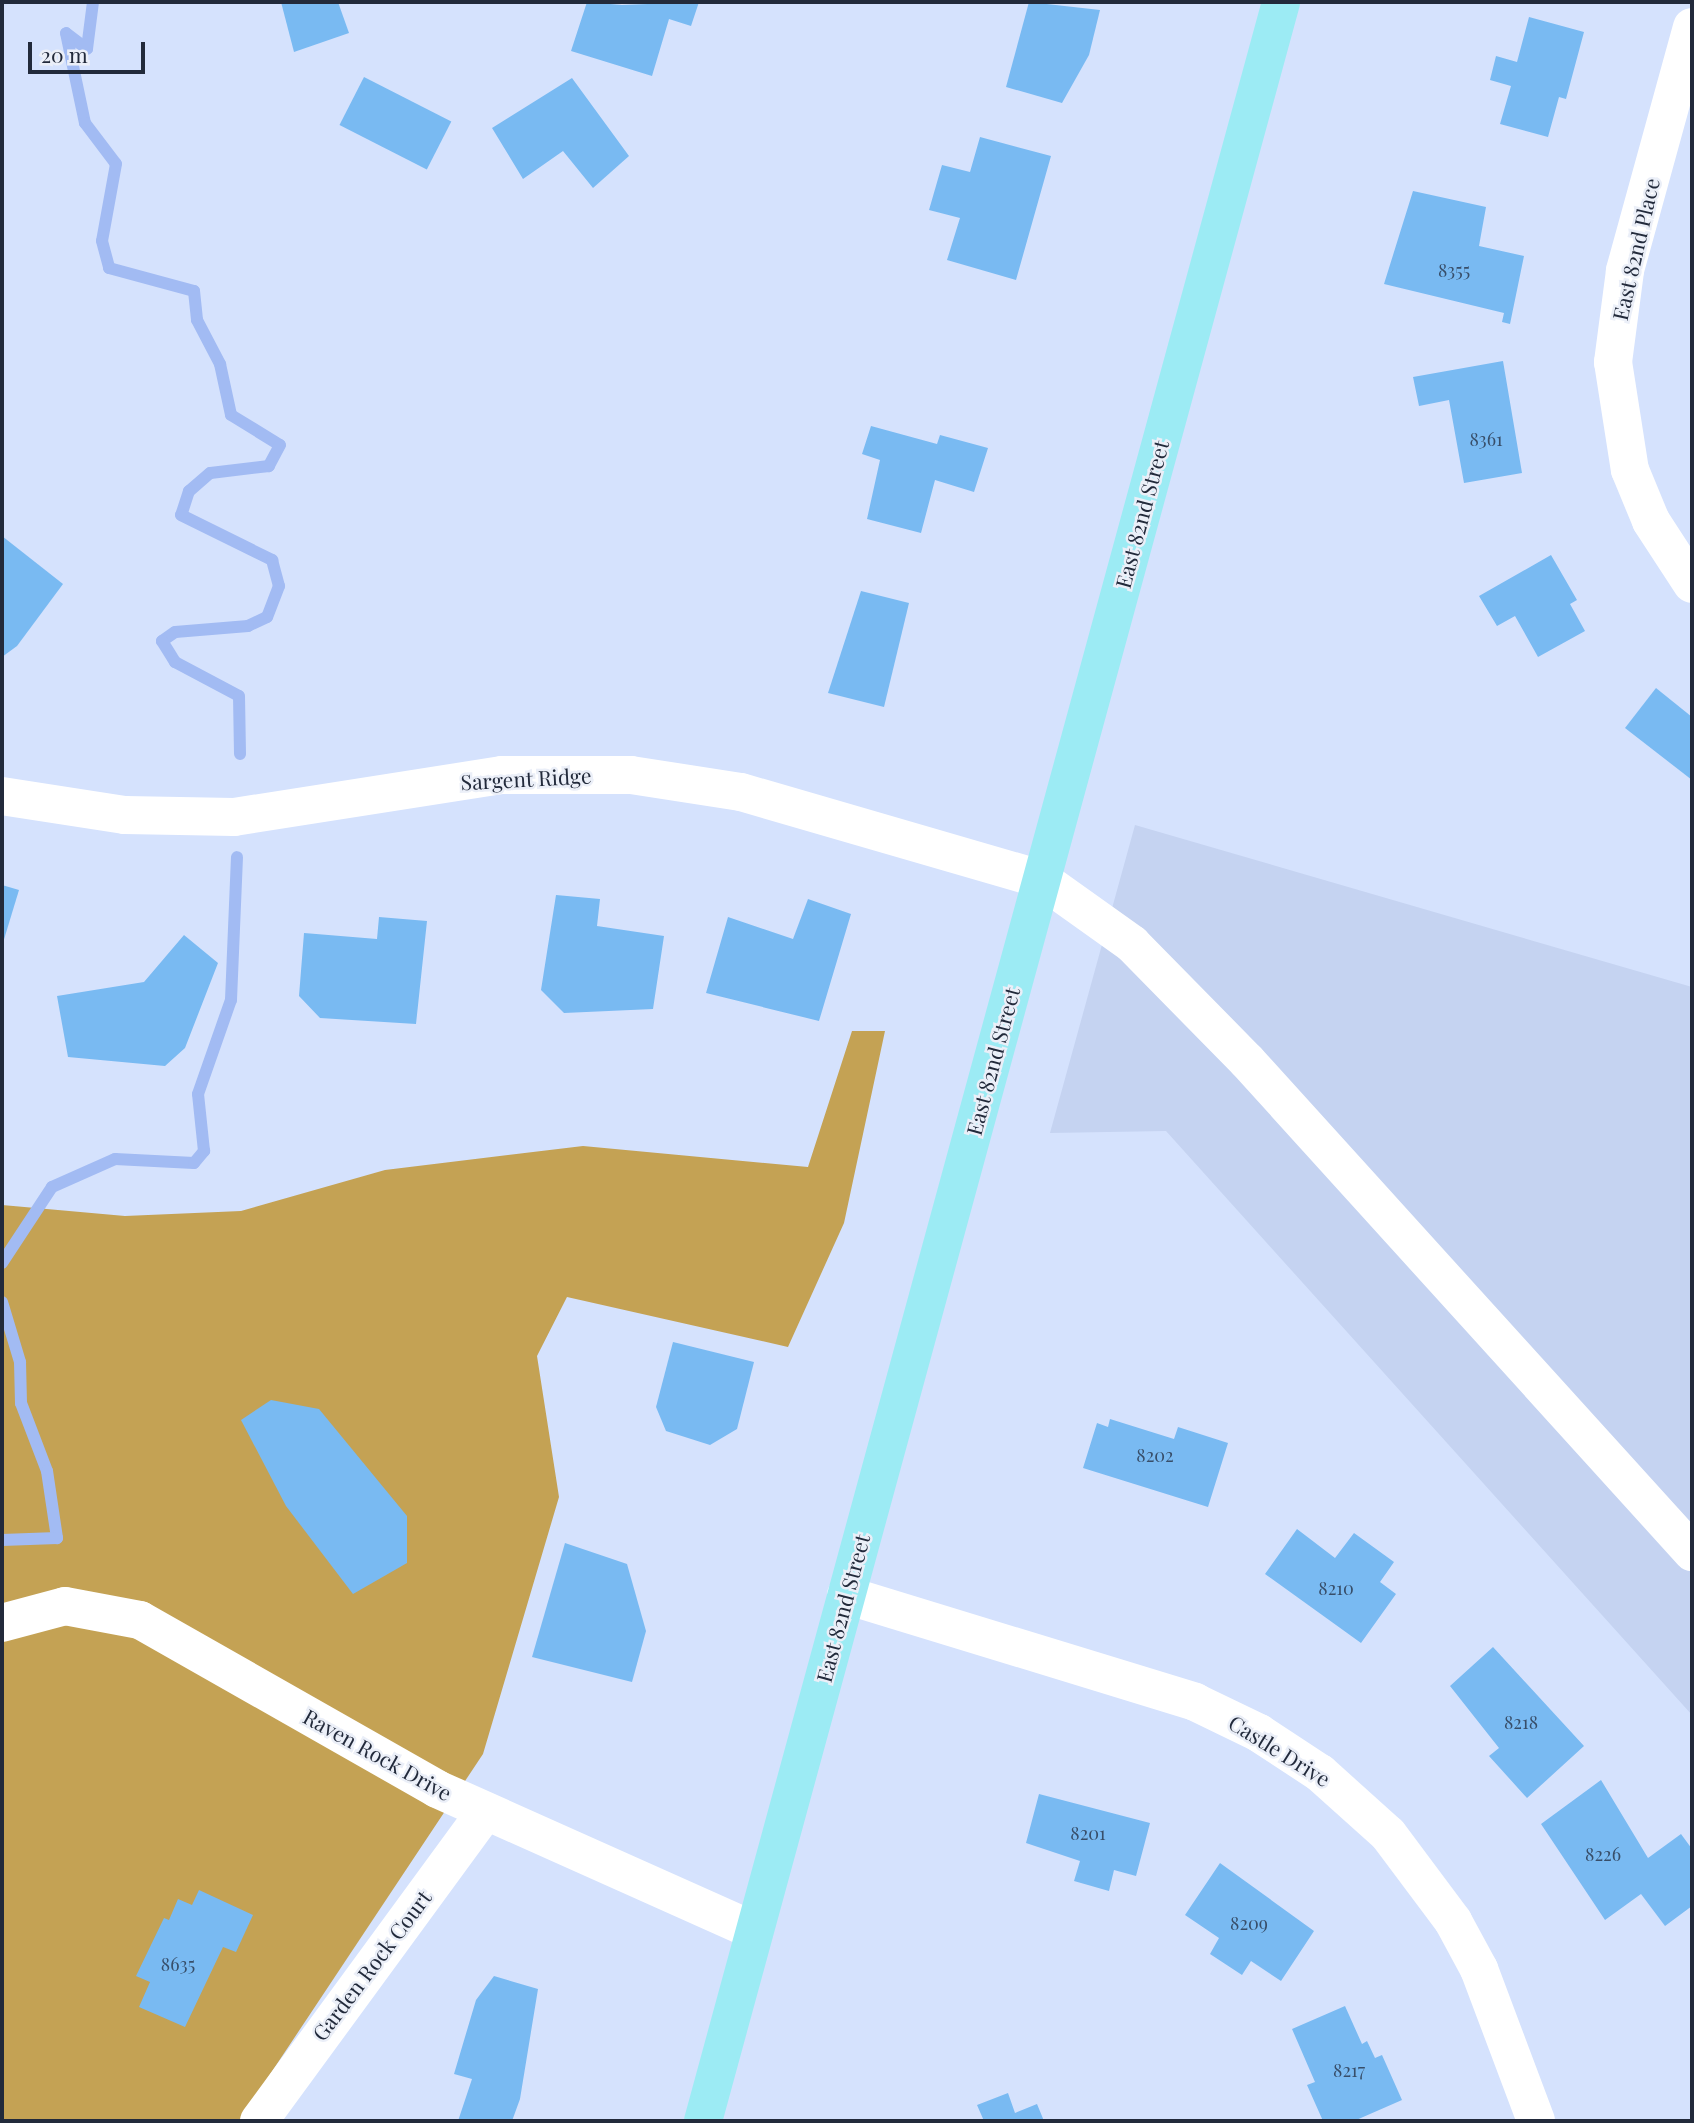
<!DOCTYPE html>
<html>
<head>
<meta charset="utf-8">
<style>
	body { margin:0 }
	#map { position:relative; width:1694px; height:2123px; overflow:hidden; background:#d5e2fd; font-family:"Playfair Display",serif }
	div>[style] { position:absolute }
	.built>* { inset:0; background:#c5d3f1 }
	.forest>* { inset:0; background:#c4a254 }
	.stream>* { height:12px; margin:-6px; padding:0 6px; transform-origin:6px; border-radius:6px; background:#a2bbf3 }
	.building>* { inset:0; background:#79baf2; transform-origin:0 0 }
	.minor>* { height:38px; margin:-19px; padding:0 19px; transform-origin:19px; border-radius:19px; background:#fff }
	.major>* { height:38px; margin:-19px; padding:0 19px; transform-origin:19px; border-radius:19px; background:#9cebf4 }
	span { translate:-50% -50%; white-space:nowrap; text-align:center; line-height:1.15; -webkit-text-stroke:5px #ebeff8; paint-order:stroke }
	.number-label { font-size:18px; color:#384e69 }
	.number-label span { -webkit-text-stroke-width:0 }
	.street-label { font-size:21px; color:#222a3b }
	.frame { position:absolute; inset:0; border:4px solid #222a3b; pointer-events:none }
	.scale { position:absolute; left:28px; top:42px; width:117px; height:32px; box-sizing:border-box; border:4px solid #222a3b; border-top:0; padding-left:9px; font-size:21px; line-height:24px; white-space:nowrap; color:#222a3b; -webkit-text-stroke:5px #ebeff8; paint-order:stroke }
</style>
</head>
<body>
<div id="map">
	<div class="built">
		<div style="clip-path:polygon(1135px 825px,1692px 987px,1692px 1715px,1166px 1131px,1050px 1133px)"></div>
	</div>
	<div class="forest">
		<div style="clip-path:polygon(852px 1031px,885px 1031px,844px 1223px,788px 1347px,567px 1297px,537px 1356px,559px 1497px,483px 1754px,239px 2121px,2px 2121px,2px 1205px,125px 1216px,241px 1211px,385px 1170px,583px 1146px,808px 1167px)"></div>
	</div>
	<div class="stream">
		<div style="left:93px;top:2px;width:47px;rotate:97.3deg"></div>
		<div style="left:87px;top:49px;width:26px;rotate:-143deg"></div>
		<div style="left:66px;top:33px;width:92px;rotate:78.1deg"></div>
		<div style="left:85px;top:123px;width:51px;rotate:52.9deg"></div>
		<div style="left:116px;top:164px;width:78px;rotate:100.3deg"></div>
		<div style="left:102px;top:241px;width:28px;rotate:75deg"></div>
		<div style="left:109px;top:268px;width:88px;rotate:15.1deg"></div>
		<div style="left:194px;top:291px;width:29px;rotate:84deg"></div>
		<div style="left:197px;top:320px;width:50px;rotate:62.4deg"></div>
		<div style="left:220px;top:364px;width:52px;rotate:77.8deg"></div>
		<div style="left:231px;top:415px;width:57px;rotate:31.5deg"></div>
		<div style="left:280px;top:445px;width:24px;rotate:118deg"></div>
		<div style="left:269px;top:466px;width:59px;rotate:173.2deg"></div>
		<div style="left:210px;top:473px;width:28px;rotate:139deg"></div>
		<div style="left:189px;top:491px;width:25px;rotate:108deg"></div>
		<div style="left:181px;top:515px;width:102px;rotate:26.3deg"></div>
		<div style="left:272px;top:560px;width:27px;rotate:75deg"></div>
		<div style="left:279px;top:586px;width:33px;rotate:111deg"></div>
		<div style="left:267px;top:617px;width:21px;rotate:155deg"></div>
		<div style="left:248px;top:626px;width:73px;rotate:175.3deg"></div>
		<div style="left:175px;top:632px;width:16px;rotate:145deg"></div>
		<div style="left:162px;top:641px;width:25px;rotate:58deg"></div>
		<div style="left:175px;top:662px;width:72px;rotate:28deg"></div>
		<div style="left:239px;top:696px;width:58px;rotate:89deg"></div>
		<div style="left:2px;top:1263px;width:91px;rotate:-56.7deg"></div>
		<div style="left:52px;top:1187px;width:69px;rotate:-24deg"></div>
		<div style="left:115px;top:1159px;width:79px;rotate:2.9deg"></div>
		<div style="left:194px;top:1163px;width:16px;rotate:-50deg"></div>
		<div style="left:204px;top:1151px;width:57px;rotate:-96deg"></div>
		<div style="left:198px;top:1094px;width:100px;rotate:-70.7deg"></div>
		<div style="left:231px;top:1000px;width:143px;rotate:-87.6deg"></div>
		<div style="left:2px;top:1302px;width:63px;rotate:73.3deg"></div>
		<div style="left:20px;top:1362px;width:41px;rotate:88.6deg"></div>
		<div style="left:21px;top:1403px;width:73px;rotate:69.1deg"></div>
		<div style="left:47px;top:1471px;width:68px;rotate:81.5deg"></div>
		<div style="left:57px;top:1538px;width:55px;rotate:177.9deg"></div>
	</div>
	<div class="building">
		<div style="clip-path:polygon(281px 2px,338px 2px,349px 33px,294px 52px)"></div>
		<div style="clip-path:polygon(587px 2px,622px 5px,699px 2px,691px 26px,669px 19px,652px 76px,571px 51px)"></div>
		<div style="clip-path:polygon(1029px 2px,1100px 10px,1089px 55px,1062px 103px,1006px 87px)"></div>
		<div style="clip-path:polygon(1529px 17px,1584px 32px,1566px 99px,1559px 97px,1548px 137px,1500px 124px,1511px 86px,1490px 80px,1496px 56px,1517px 62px)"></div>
		<div style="left:364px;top:77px;width:98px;height:54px;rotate:27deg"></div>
		<div style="clip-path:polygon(572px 78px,629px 156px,593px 188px,563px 151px,523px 179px,492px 128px)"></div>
		<div style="clip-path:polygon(980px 137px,1051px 156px,1016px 280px,947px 260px,960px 218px,929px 210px,942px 165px,970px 172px)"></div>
		<div style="clip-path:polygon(1413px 191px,1486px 207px,1479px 246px,1524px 256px,1510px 324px,1502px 322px,1504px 313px,1384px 284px)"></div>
		<div style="clip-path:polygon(1503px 361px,1522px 473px,1464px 483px,1449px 400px,1419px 406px,1413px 377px)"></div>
		<div style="clip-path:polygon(871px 426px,937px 444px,940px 435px,988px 448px,974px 492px,935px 480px,921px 533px,867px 519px,880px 460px,862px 454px)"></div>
		<div style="clip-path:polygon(2px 536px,63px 584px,17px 646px,2px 657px)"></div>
		<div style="clip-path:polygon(1551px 555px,1577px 600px,1570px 604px,1585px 631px,1538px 657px,1515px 616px,1497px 626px,1479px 596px)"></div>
		<div style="clip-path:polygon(861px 591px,909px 603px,884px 707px,828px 693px)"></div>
		<div style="clip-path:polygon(1656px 688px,1692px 717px,1692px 780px,1625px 728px)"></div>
		<div style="clip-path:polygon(2px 885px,19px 890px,2px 946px)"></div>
		<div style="clip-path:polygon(556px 895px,600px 899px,597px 926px,664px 936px,653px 1009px,564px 1013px,541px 990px)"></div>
		<div style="clip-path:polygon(808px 899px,851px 914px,819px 1021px,706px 993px,728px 917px,793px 939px)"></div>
		<div style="clip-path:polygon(379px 917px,427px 921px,416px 1024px,320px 1018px,299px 996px,304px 933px,377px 939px)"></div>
		<div style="clip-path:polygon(184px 935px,218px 963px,185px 1048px,165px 1066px,68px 1057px,57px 996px,144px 982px)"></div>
		<div style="clip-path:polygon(673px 1342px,754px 1362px,737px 1429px,710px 1445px,666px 1431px,656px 1407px)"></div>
		<div style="clip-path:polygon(271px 1400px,319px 1409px,407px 1516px,407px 1563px,353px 1594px,286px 1506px,241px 1420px)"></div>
		<div style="clip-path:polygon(1110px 1419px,1174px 1439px,1178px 1427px,1228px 1443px,1208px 1507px,1083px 1468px,1097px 1423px,1108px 1427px)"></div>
		<div style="clip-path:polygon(1297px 1529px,1335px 1558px,1354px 1533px,1394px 1562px,1380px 1582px,1396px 1594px,1361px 1643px,1265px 1574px)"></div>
		<div style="clip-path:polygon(565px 1543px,627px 1564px,646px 1631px,632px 1682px,532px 1657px)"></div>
		<div style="clip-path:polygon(1493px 1647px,1584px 1746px,1527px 1798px,1489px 1756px,1499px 1748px,1450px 1686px)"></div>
		<div style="clip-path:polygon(1601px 1780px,1648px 1858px,1681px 1834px,1692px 1849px,1692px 1906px,1665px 1926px,1641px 1894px,1605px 1920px,1541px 1824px)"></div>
		<div style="clip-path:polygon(1039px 1794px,1150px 1823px,1136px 1876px,1114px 1870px,1109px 1891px,1074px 1881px,1080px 1861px,1026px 1843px)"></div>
		<div style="clip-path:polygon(1220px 1863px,1314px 1931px,1281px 1981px,1251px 1961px,1242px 1975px,1210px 1954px,1219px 1938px,1185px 1915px)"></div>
		<div style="clip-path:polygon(199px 1890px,253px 1915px,236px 1952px,223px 1947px,185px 2027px,139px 2007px,150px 1982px,136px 1976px,164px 1918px,169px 1920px,178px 1899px,192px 1905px)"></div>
		<div style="clip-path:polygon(494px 1976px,538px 1989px,520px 2099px,512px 2121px,458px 2121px,472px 2079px,454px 2074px,476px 2000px)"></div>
		<div style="clip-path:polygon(1345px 2006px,1362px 2044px,1367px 2041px,1375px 2058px,1382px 2055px,1402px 2100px,1354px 2121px,1323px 2121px,1307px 2085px,1315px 2082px,1292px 2029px)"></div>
		<div style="clip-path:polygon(1008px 2093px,1015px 2113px,1037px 2104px,1044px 2121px,984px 2121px,977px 2105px)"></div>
	</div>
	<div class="minor">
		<div style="left:1692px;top:27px;width:253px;rotate:105.4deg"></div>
		<div style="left:1625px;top:271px;width:92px;rotate:97.5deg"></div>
		<div style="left:1613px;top:362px;width:109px;rotate:81.1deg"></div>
		<div style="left:1630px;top:470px;width:55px;rotate:67.6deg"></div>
		<div style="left:1651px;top:521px;width:75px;rotate:56.9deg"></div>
		<div style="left:2px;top:796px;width:124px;rotate:8.8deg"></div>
		<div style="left:125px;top:815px;width:109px;rotate:1.1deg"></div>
		<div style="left:234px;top:817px;width:271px;rotate:-8.9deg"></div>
		<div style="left:502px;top:775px;width:129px"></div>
		<div style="left:631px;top:775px;width:111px;rotate:8.8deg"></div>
		<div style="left:741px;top:792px;width:312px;rotate:16.2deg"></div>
		<div style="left:1041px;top:879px;width:112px;rotate:35.5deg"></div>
		<div style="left:1132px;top:944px;width:164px;rotate:45.5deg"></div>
		<div style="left:1247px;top:1061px;width:663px;rotate:47.81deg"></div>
		<div style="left:846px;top:1595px;width:365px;rotate:17deg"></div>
		<div style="left:1195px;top:1702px;width:71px;rotate:25.8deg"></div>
		<div style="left:1259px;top:1733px;width:73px;rotate:33.3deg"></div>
		<div style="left:1320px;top:1773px;width:91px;rotate:41.9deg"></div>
		<div style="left:1388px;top:1834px;width:109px;rotate:53.2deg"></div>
		<div style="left:1453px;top:1921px;width:55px;rotate:61.6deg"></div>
		<div style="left:1479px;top:1969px;width:162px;rotate:69.4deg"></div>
		<div style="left:2px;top:1623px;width:65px;rotate:-15.1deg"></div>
		<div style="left:65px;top:1606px;width:76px;rotate:10.6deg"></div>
		<div style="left:140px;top:1620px;width:342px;rotate:29.6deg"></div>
		<div style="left:437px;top:1789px;width:347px;rotate:24.1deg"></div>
		<div style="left:259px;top:2121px;width:384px;rotate:-53.8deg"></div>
	</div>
	<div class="major">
		<div style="left:703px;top:2121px;width:2196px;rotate:-74.74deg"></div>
	</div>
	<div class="number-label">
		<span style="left:1454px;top:270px">8355</span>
		<span style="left:1486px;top:439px">8361</span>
		<span style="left:1155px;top:1455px">8202</span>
		<span style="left:1336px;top:1588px">8210</span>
		<span style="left:1521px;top:1722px">8218</span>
		<span style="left:1088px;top:1833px">8201</span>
		<span style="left:1603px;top:1854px">8226</span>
		<span style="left:1249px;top:1923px">8209</span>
		<span style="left:178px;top:1964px">8635</span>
		<span style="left:1349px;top:2070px">8217</span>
	</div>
	<div class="street-label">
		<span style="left:1635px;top:249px;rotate:-77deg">East 82nd Place</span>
		<span style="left:1141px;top:514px;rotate:-75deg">East 82nd Street</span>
		<span style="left:526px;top:778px;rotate:-3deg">Sargent Ridge</span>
		<span style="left:992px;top:1061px;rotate:-75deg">East 82nd Street</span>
		<span style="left:842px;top:1608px;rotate:-75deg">East 82nd Street</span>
		<span style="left:1280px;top:1750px;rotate:32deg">Castle Drive</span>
		<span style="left:378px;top:1754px;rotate:29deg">Raven Rock Drive</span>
		<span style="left:371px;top:1965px;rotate:-53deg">Garden Rock Court</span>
	</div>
	<div class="frame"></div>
	<div class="scale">20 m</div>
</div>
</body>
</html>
